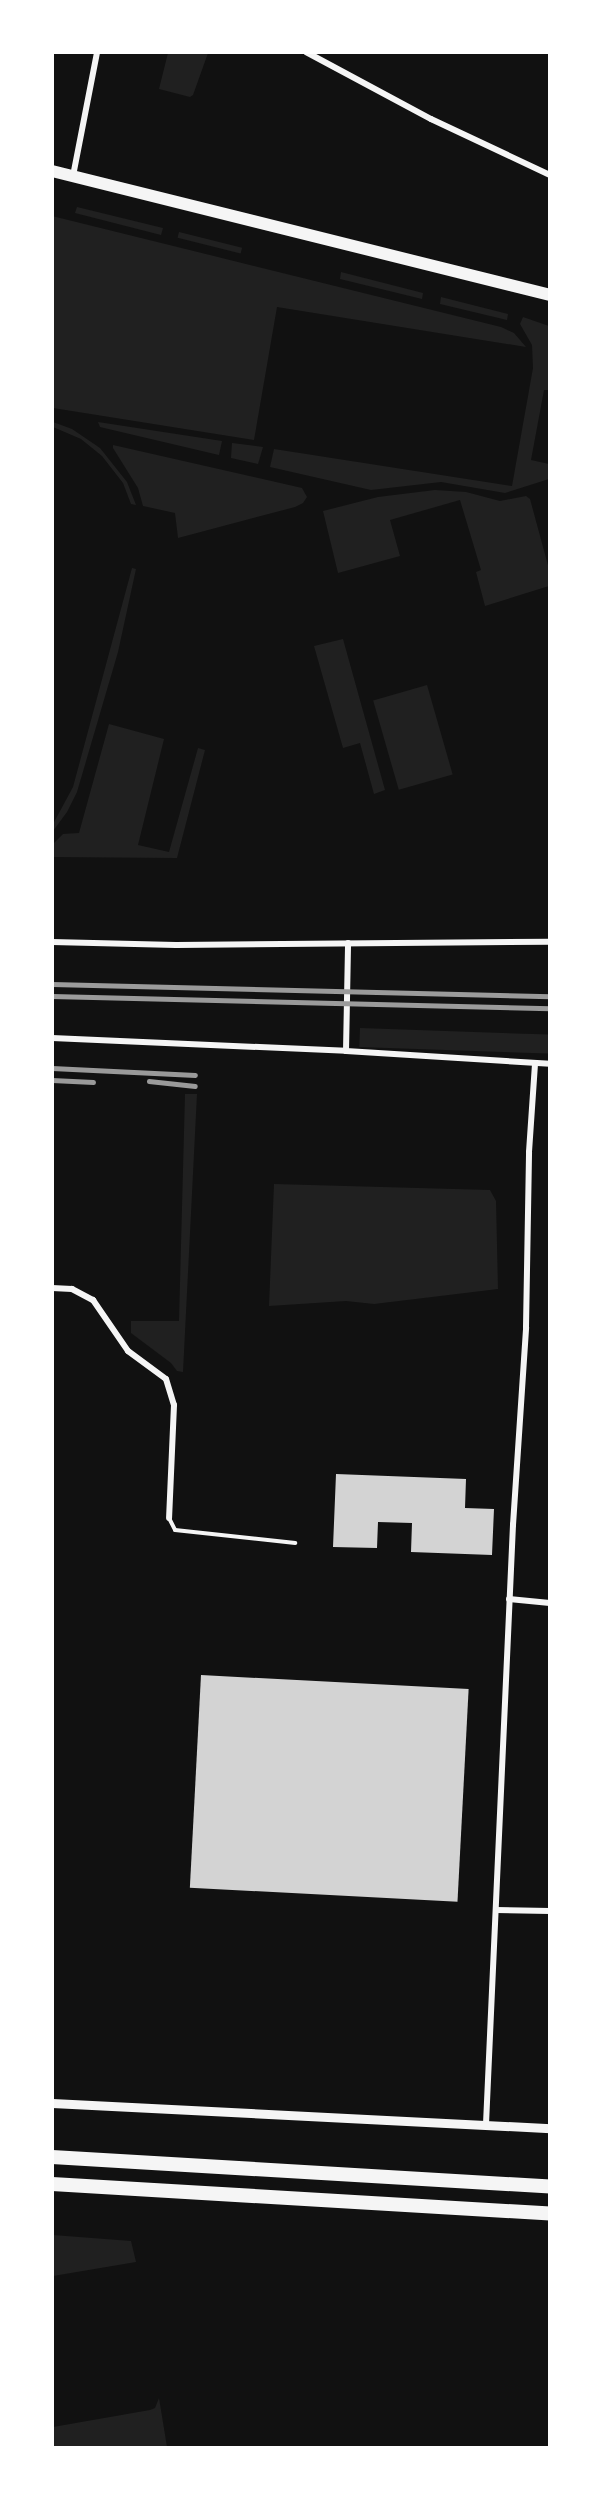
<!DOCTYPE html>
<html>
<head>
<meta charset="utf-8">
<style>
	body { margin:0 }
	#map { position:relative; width:602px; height:2500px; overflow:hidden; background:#111; font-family:"DM Sans",sans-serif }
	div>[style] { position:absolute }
	.green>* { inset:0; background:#202020; transform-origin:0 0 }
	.building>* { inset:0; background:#d3d3d3; transform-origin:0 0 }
	.service>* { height:4px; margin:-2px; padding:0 2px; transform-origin:2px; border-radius:2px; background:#f5f5f5 }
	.minor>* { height:6px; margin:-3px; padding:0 3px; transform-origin:3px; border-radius:3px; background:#f5f5f5 }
	.tertiary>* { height:9px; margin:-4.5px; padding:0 4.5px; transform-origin:4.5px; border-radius:4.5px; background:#f5f5f5 }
	.primary>* { height:12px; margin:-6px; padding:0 6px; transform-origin:6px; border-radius:6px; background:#f5f5f5 }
	.motorway>* { height:14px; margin:-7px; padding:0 7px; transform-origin:7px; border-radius:7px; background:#f5f5f5 }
	.rail>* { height:4.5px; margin:-2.25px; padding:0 2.25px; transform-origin:2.25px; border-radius:2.25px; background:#9a9a9a }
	span { translate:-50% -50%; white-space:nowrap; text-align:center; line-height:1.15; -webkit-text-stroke:6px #fff; paint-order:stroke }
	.frame { position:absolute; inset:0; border:54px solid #fff; pointer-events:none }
</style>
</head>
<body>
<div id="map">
	<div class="green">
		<div style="clip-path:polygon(168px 53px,208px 53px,193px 95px,190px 97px,159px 89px)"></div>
		<div style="clip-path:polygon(77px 207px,163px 228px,161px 235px,75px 213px)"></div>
		<div style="clip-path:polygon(52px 216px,501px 327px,514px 333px,526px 347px,277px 307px,254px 440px,53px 408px)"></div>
		<div style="left:179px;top:232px;width:65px;height:6px;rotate:14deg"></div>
		<div style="clip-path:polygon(341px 272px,423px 293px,422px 299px,340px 279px)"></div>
		<div style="clip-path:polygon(441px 297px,508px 314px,507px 320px,440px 304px)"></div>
		<div style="clip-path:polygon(523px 317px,549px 326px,549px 390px,544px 390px,531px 460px,549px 464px,549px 479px,505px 493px,441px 482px,371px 490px,270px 467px,274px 449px,512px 486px,533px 368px,532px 345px,520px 324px)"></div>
		<div style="clip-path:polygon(53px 422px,72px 429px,100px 448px,127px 482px,136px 505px,131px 504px,123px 483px,102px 456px,81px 439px,53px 427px)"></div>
		<div style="clip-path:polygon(98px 422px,222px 441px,219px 455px,100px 427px)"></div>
		<div style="clip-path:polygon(232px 443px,263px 447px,258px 464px,231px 458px)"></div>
		<div style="clip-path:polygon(113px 445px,302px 488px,307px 497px,303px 503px,295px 507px,178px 538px,175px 513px,143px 506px,138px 488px,113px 448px)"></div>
		<div style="clip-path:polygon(435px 490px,466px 492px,500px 501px,526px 496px,530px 499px,549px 569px,549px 586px,485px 606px,476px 572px,481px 570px,460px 500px,390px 520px,400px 556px,338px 573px,323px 511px,378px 497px)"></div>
		<div style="clip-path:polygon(132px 568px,136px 569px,118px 652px,77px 792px,67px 812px,53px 831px,53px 824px,73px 787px)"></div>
		<div style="clip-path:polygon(343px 639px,385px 790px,374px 794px,360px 743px,343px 748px,314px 646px)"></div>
		<div style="left:427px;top:685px;width:93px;height:56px;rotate:74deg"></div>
		<div style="clip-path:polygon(109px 724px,164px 739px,138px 845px,169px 852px,198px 748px,205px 750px,177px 858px,53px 857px,53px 844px,63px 834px,79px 833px)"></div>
		<div style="left:360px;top:1028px;width:189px;height:19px;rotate:2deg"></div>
		<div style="clip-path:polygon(185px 1094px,197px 1094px,183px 1372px,177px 1371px,171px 1363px,131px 1333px,131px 1321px,179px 1321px)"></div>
		<div style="clip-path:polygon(274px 1184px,490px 1190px,496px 1201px,498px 1289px,374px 1304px,346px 1301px,269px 1306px)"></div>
		<div style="clip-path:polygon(53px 2235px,131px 2241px,136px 2262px,53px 2276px)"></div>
		<div style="clip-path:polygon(159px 2398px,167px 2447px,53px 2447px,53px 2427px,150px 2410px,155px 2408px)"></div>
	</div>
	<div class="building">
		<div style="clip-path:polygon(336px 1474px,466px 1479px,465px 1508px,494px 1509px,492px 1555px,411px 1552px,412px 1523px,378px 1522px,377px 1548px,333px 1547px)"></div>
		<div style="left:201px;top:1675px;width:268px;height:213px;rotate:3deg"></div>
	</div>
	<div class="service">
		<div style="left:169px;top:1518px;width:13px;rotate:63deg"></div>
		<div style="left:175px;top:1530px;width:121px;rotate:6.2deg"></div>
	</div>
	<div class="minor">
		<div style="left:306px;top:52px;width:142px;rotate:28.2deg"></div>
		<div style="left:431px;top:119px;width:132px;rotate:25.2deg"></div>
		<div style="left:73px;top:176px;width:126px;rotate:-79deg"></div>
		<div style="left:52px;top:942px;width:124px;rotate:1.4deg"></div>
		<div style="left:176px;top:945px;width:374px;rotate:-0.5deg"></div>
		<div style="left:52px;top:1038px;width:294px;rotate:2.5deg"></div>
		<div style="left:346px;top:1051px;width:204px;rotate:3.6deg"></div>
		<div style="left:346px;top:1051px;width:108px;rotate:-88.9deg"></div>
		<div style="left:52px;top:1288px;width:20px;rotate:3deg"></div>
		<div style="left:72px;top:1289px;width:24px;rotate:28deg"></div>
		<div style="left:93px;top:1300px;width:62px;rotate:55.5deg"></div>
		<div style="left:128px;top:1351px;width:47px;rotate:36.4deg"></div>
		<div style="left:166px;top:1379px;width:27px;rotate:73deg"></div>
		<div style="left:174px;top:1405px;width:113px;rotate:92.5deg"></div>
		<div style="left:509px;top:1599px;width:41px;rotate:5.6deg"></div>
		<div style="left:496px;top:1910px;width:54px;rotate:1.1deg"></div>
		<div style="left:486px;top:2124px;width:600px;rotate:-87.42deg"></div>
		<div style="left:513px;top:1525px;width:198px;rotate:-86.2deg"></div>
		<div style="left:526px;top:1327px;width:175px;rotate:-89deg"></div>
		<div style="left:529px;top:1152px;width:89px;rotate:-86.1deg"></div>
	</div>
	<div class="tertiary">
		<div style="left:52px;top:2103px;width:499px;rotate:2.9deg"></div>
	</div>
	<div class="primary">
		<div style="left:52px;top:171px;width:513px;rotate:13.98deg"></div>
	</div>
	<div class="motorway">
		<div style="left:52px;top:2157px;width:499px;rotate:3.4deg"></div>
		<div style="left:52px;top:2184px;width:499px;rotate:3.4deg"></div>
	</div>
	<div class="rail">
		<div style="left:52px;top:984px;width:498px;rotate:1.4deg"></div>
		<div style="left:52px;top:996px;width:498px;rotate:1.4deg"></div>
		<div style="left:52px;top:1068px;width:143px;rotate:2.8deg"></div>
		<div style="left:52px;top:1080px;width:41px;rotate:2.8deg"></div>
		<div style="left:149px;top:1081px;width:46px;rotate:6.2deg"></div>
	</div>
	<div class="frame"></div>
</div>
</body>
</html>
